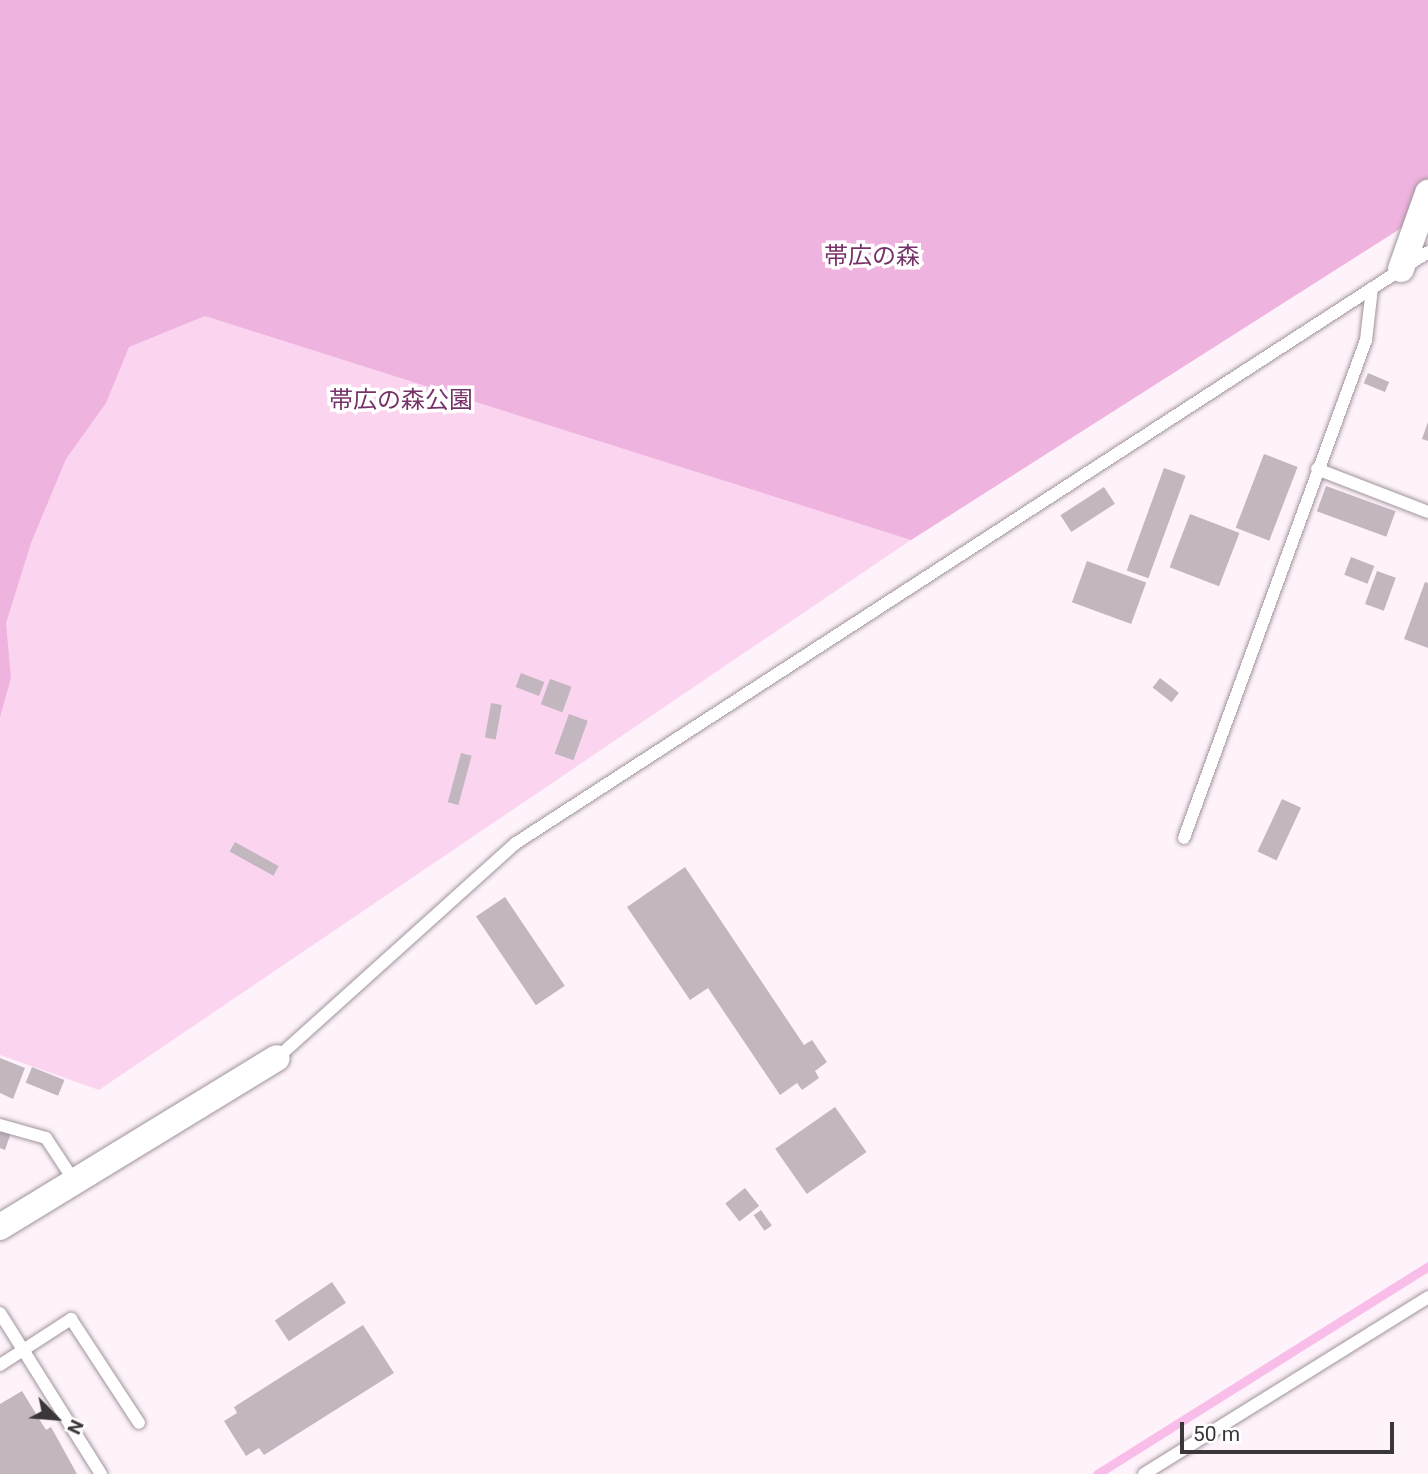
<!DOCTYPE html>
<html>
<head>
<meta charset="utf-8">
<style>
	body { margin:0 }
	#map { position:relative; width:1428px; height:1474px; overflow:hidden; background:#fff3fb; font-family:Roboto,"Noto Sans JP",sans-serif }
	div>[style] { position:absolute }
	.green>* { inset:0; background:#fbd5f0 }
	.forest>* { inset:0; background:#efb3df }
	.stream>* { height:9px; margin:-4.5px; padding:0 4.5px; transform-origin:4.5px; border-radius:4.5px; background:#f9bde9 }
	.building>* { inset:0; background:#c2b6bf; transform-origin:0 0 }
	.roads { filter:drop-shadow(0 0 2px #9f949c) drop-shadow(0 0 2px #9f949c) }
	.lane>* { height:12px; margin:-6px; padding:0 6px; transform-origin:6px; border-radius:6px; background:#fff }
	.street>* { height:26px; margin:-13px; padding:0 13px; transform-origin:13px; border-radius:13px; background:#fff }
	span { translate:-50% -50%; white-space:nowrap; text-align:center; line-height:1.15; -webkit-text-stroke:7px #fff; paint-order:stroke }
	.park-label { font-size:24px; color:#763268 }
	.north { position:absolute; left:21px; top:1383px; width:70px; height:70px; -webkit-text-stroke:5px #fff; paint-order:stroke; rotate:115deg; font-size:19px; font-weight:700; line-height:28px; text-align:center; color:#3a3639 }
	.north::after { content:''; display:block; margin:auto; width:24px; height:32px; background:#3a3639; clip-path:polygon(50% 0,100% 100%,50% 72%,0 100%) }
	.scale { position:absolute; left:1180px; top:1422px; width:214px; height:32px; box-sizing:border-box; border:4px solid #3a3639; border-top:0; padding-left:9px; font-size:21px; line-height:24px; white-space:nowrap; color:#3a3639; -webkit-text-stroke:5px #fff; paint-order:stroke }
</style>
</head>
<body>
<div id="map">
	<div class="green">
		<div style="clip-path:polygon(0 0,1428px 0,1428px 211px,911px 540px,99px 1090px,0 1055px)"></div>
	</div>
	<div class="forest">
		<div style="clip-path:polygon(0 0,1428px 0,1428px 211px,911px 540px,205px 316px,129px 347px,106px 403px,66px 459px,31px 543px,6px 623px,11px 678px,0 717px)"></div>
	</div>
	<div class="stream">
		<div style="left:1097px;top:1474px;width:391px;rotate:-32.1deg"></div>
	</div>
	<div class="building">
		<div style="left:1368px;top:373px;width:23px;height:11px;rotate:23deg"></div>
		<div style="clip-path:polygon(1428px 422px,1428px 441px,1422px 439px)"></div>
		<div style="left:1264px;top:454px;width:36px;height:79px;rotate:21deg"></div>
		<div style="left:1164px;top:468px;width:23px;height:109px;rotate:20deg"></div>
		<div style="left:1326px;top:486px;width:74px;height:27px;rotate:20deg"></div>
		<div style="left:1104px;top:487px;width:20px;height:52px;rotate:57deg"></div>
		<div style="left:1190px;top:514px;width:53px;height:57px;rotate:21deg"></div>
		<div style="left:1351px;top:557px;width:25px;height:19px;rotate:21deg"></div>
		<div style="left:1087px;top:561px;width:63px;height:44px;rotate:20deg"></div>
		<div style="left:1377px;top:571px;width:20px;height:35px;rotate:20deg"></div>
		<div style="clip-path:polygon(1425px 582px,1428px 583px,1428px 648px,1404px 639px)"></div>
		<div style="left:521px;top:673px;width:25px;height:15px;rotate:21deg"></div>
		<div style="left:1160px;top:678px;width:24px;height:12px;rotate:38deg"></div>
		<div style="left:550px;top:679px;width:23px;height:27px;rotate:20deg"></div>
		<div style="left:491px;top:703px;width:11px;height:35px;rotate:10deg"></div>
		<div style="left:569px;top:714px;width:20px;height:42px;rotate:20deg"></div>
		<div style="left:461px;top:753px;width:11px;height:51px;rotate:15deg"></div>
		<div style="left:1282px;top:799px;width:21px;height:58px;rotate:25deg"></div>
		<div style="left:235px;top:842px;width:50px;height:11px;rotate:29deg"></div>
		<div style="clip-path:polygon(685px 867px,804px 1045px,812px 1040px,827px 1062px,815px 1071px,819px 1078px,802px 1090px,797px 1083px,780px 1095px,708px 988px,690px 1000px,627px 907px)"></div>
		<div style="left:505px;top:897px;width:107px;height:35px;rotate:56deg"></div>
		<div style="clip-path:polygon(0 1058px,25px 1068px,13px 1099px,0 1093px)"></div>
		<div style="left:32px;top:1067px;width:35px;height:17px;rotate:22deg"></div>
		<div style="left:835px;top:1107px;width:55px;height:73px;rotate:55deg"></div>
		<div style="clip-path:polygon(0 1119px,14px 1124px,5px 1150px,0 1148px)"></div>
		<div style="left:745px;top:1188px;width:23px;height:25px;rotate:52deg"></div>
		<div style="left:761px;top:1210px;width:19px;height:9px;rotate:55deg"></div>
		<div style="left:332px;top:1282px;width:25px;height:69px;rotate:56deg"></div>
		<div style="clip-path:polygon(363px 1325px,394px 1373px,264px 1455px,259px 1448px,246px 1456px,224px 1421px,237px 1413px,234px 1407px)"></div>
		<div style="clip-path:polygon(22px 1391px,46px 1430px,51px 1427px,77px 1474px,0 1474px,0 1404px)"></div>
	</div>
	<div class="roads">
		<div class="lane">
			<div style="left:1317px;top:469px;width:119px;rotate:21.2deg"></div>
			<div style="left:1184px;top:838px;width:530px;rotate:-69.92deg"></div>
			<div style="left:1366px;top:340px;width:52px;rotate:-83.4deg"></div>
			<div style="left:277px;top:1058px;width:321px;rotate:-42deg"></div>
			<div style="left:516px;top:843px;width:1087px;rotate:-32.94deg"></div>
			<div style="left:0;top:1125px;width:48px;rotate:15.8deg"></div>
			<div style="left:46px;top:1138px;width:53px;rotate:56.6deg"></div>
			<div style="left:0;top:1313px;width:190px;rotate:57.9deg"></div>
			<div style="left:0;top:1365px;width:85px;rotate:-32.9deg"></div>
			<div style="left:71px;top:1319px;width:124px;rotate:56.8deg"></div>
			<div style="left:1144px;top:1474px;width:335px;rotate:-31.9deg"></div>
		</div>
		<div class="street">
			<div style="left:1401px;top:269px;width:81px;rotate:-70.4deg"></div>
			<div style="left:0;top:1227px;width:324px;rotate:-31.4deg"></div>
		</div>
	</div>
	<div class="park-label">
		<span style="left:872px;top:257px">帯広の森</span>
		<span style="left:401px;top:401px">帯広の森公園</span>
	</div>
	<div class="north">N</div>
	<div class="scale">50 m</div>
</div>
</body>
</html>
